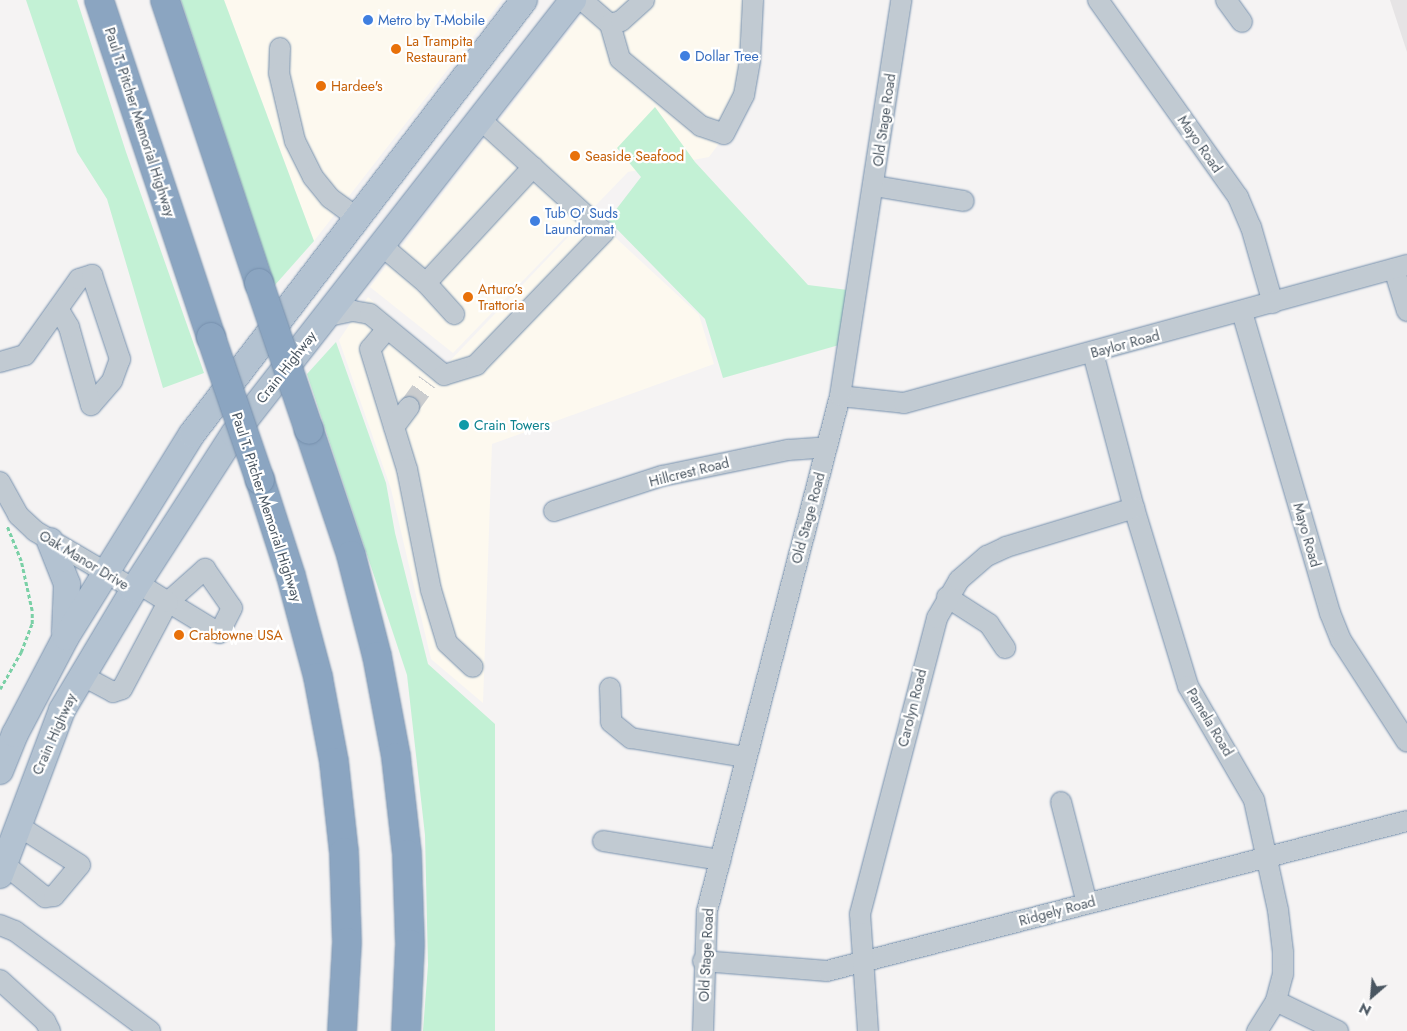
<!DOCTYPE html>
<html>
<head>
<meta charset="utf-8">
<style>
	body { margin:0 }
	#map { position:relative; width:1407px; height:1031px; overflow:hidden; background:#f5f3f3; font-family:Jost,sans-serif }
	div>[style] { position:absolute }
	.commercial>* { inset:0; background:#fdf9ef }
	.education>* { inset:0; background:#e6e4e5 }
	.green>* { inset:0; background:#c3f1d5 }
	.minor-tunnel>* { height:20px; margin-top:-10px; transform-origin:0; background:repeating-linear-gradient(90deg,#caccce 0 20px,transparent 0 30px) }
	.path>* { height:2.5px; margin-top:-1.25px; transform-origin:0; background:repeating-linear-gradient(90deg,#7ad0a6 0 4px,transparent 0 6.5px) }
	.roads { filter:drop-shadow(0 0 1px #7690ad) drop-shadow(0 0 1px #7690ad) }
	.minor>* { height:20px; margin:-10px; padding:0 10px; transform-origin:10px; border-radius:10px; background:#c1cad2 }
	.major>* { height:26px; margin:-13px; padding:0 13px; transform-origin:13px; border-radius:13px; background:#b3c2d1 }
	.highway>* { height:28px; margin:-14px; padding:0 14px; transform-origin:14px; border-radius:14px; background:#8ba5c1 }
	.bridges { filter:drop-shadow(0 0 1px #7690ad) drop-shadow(0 0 1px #7690ad) }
	.highway-bridge>* { height:28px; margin:-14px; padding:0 14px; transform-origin:14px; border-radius:14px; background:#8ba5c1 }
	.dots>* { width:14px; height:14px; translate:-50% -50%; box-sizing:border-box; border:2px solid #fff; border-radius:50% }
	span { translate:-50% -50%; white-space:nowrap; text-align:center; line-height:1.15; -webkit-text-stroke:4.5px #fff; paint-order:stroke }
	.shop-label { font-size:14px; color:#366cbe }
	.left { translate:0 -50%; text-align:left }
	.food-label { font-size:14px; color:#c56008 }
	.street-label { font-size:14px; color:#4a5661 }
	.culture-label { font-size:14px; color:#0d838f }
	.north { position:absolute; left:1347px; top:971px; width:50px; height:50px; -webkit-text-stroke:4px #fff; paint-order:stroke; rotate:207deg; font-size:14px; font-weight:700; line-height:20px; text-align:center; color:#4a5661 }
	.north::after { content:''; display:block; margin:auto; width:18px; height:22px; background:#4a5661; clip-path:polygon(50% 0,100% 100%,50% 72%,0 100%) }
</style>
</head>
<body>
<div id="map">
	<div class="commercial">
		<div style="clip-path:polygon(224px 0,502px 0,314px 241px)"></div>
		<div style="clip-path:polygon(593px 0,760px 0,751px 100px,709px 157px,628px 172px,453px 353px,370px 287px)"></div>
		<div style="clip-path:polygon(590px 214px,699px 315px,714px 364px,492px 444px,483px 703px,431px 659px,391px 489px,339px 340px,368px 297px,446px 365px)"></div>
	</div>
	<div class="education">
		<div style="clip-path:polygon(1390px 0,1407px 0,1407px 52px)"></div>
	</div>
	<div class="green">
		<div style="clip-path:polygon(26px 0,77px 0,126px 152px,204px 373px,163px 388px,107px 199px,77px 152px)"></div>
		<div style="clip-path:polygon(181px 0,224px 0,314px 241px,275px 285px)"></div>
		<div style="clip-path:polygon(655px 107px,695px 162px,808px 285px,848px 290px,839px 345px,723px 378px,705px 319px,608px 220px,641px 177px,617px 148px)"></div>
		<div style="clip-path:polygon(336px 342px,386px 483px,395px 533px,428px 664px,495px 724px,495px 1031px,423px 1031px,428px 965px,425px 835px,407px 675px,307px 374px)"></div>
	</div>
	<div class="minor-tunnel">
		<div style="left:409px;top:407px;width:31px;rotate:-54deg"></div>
	</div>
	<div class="path">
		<div style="left:0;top:689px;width:43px;rotate:-60.4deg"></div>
		<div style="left:21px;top:652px;width:30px;rotate:-69deg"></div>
		<div style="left:32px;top:624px;width:13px;rotate:-90deg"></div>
		<div style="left:32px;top:611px;width:51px;rotate:-102.4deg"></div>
		<div style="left:21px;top:561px;width:37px;rotate:-112deg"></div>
	</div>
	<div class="roads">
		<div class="minor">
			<div style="left:582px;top:0;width:37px;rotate:41deg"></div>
			<div style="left:610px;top:24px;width:36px;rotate:74deg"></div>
			<div style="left:620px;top:59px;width:105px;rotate:39.6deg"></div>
			<div style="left:701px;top:126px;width:24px;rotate:19deg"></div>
			<div style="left:724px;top:134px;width:44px;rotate:-62.9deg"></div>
			<div style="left:744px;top:95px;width:36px;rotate:-80deg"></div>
			<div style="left:750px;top:60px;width:60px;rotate:-87.1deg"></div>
			<div style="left:1098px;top:0;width:242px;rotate:54.6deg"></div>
			<div style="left:1238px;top:197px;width:33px;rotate:67deg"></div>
			<div style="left:1251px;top:227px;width:79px;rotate:73.9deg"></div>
			<div style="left:1226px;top:0;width:27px;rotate:54deg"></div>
			<div style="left:610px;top:24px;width:11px;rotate:-15deg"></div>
			<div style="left:621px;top:21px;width:31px;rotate:-42deg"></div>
			<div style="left:280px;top:48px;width:25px;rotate:92deg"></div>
			<div style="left:279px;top:73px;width:70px;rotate:76.8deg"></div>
			<div style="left:295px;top:141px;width:40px;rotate:63.4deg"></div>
			<div style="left:313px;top:177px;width:27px;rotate:51deg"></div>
			<div style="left:330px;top:198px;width:32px;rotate:36deg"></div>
			<div style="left:875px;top:186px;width:90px;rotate:9.6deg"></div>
			<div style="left:381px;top:245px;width:59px;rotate:40.2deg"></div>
			<div style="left:426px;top:283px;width:158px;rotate:-47.3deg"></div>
			<div style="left:1394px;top:269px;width:44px;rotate:72.8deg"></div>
			<div style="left:426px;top:283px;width:42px;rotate:47.9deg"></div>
			<div style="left:1242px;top:312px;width:314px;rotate:73.7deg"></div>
			<div style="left:1330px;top:613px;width:29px;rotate:68deg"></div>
			<div style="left:1341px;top:640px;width:121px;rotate:57.1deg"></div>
			<div style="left:324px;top:317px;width:30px;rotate:-12deg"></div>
			<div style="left:353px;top:311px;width:17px;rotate:10deg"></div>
			<div style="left:370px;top:314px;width:96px;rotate:39.5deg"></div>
			<div style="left:444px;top:375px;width:34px;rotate:-17deg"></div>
			<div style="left:476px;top:365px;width:185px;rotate:-46.1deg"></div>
			<div style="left:604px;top:232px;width:168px;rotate:-137.7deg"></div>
			<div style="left:387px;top:329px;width:26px;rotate:130deg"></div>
			<div style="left:370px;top:349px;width:126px;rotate:72.9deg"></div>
			<div style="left:407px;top:469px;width:123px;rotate:78.8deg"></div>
			<div style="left:431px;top:590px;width:55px;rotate:73.2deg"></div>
			<div style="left:447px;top:643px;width:35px;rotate:43deg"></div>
			<div style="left:1093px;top:353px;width:160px;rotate:75.2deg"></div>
			<div style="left:1134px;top:508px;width:186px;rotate:73.1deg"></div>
			<div style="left:1188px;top:686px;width:132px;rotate:59.9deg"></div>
			<div style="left:1254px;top:800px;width:113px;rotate:77.7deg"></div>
			<div style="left:1278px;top:910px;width:42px;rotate:83.2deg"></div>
			<div style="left:1283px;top:952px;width:22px;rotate:90deg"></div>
			<div style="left:1283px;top:974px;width:28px;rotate:105deg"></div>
			<div style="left:1276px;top:1001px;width:36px;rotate:122deg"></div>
			<div style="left:0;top:362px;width:26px;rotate:-16deg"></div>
			<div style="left:25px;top:355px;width:17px;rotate:-54deg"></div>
			<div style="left:35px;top:341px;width:76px;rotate:-54.6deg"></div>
			<div style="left:79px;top:279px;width:14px;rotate:-17deg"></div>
			<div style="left:92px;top:275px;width:89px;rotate:71.6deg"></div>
			<div style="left:120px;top:359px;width:23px;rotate:110deg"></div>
			<div style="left:112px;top:381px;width:32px;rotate:131deg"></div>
			<div style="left:91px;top:405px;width:81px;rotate:-105.8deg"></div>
			<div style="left:69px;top:327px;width:21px;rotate:-121deg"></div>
			<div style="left:840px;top:396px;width:64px;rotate:6.2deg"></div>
			<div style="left:904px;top:403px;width:522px;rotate:-15.34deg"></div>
			<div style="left:394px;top:427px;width:25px;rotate:-53deg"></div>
			<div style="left:0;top:482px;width:38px;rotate:61deg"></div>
			<div style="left:18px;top:515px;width:23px;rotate:43deg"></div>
			<div style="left:35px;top:531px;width:115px;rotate:30.4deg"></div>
			<div style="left:554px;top:511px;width:114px;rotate:-18deg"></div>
			<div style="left:662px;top:476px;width:129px;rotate:-11.7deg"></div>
			<div style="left:788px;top:450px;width:39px;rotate:-4deg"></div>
			<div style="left:205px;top:569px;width:47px;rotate:55.3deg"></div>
			<div style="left:232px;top:608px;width:28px;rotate:117deg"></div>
			<div style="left:219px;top:633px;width:60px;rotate:-148.7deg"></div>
			<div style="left:168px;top:602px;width:50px;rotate:-41.7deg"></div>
			<div style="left:947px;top:597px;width:50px;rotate:32.7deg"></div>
			<div style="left:989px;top:624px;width:29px;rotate:56deg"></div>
			<div style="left:83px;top:676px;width:34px;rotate:28deg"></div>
			<div style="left:113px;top:692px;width:9px;rotate:-18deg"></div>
			<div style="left:122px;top:689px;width:98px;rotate:-62.1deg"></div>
			<div style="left:168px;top:602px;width:36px;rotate:-148deg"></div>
			<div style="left:610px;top:688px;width:34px;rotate:88deg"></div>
			<div style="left:611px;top:722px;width:26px;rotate:39deg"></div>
			<div style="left:631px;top:738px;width:116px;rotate:9.5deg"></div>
			<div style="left:1061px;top:802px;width:104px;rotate:75.6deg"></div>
			<div style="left:603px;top:841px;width:119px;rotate:9.2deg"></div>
			<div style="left:4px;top:864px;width:53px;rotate:38.8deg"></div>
			<div style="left:45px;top:897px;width:9px;rotate:-6deg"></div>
			<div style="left:54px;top:896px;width:40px;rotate:-50deg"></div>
			<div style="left:80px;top:865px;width:75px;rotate:-147.6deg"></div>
			<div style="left:0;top:925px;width:16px;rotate:22deg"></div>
			<div style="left:15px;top:931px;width:168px;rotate:36.5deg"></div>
			<div style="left:703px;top:961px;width:124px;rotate:4.6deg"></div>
			<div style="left:827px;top:971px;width:599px;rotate:-14.5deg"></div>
			<div style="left:0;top:980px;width:61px;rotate:42.3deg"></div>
			<div style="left:45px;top:1021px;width:11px;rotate:63deg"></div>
			<div style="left:1276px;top:1001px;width:69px;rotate:25.8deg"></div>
			<div style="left:703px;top:1031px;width:120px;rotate:-88.1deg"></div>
			<div style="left:707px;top:911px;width:532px;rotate:-75.52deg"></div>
			<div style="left:840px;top:396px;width:401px;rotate:-81.2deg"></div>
			<div style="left:868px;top:1031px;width:117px;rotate:-93.9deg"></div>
			<div style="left:860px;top:914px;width:306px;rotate:-75.4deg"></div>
			<div style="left:937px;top:618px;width:44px;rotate:-59.9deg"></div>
			<div style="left:959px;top:580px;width:37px;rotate:-41deg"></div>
			<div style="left:987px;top:556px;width:21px;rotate:-25deg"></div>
			<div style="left:1006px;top:547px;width:134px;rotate:-16.9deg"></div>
		</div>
		<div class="major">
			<div style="left:50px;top:541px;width:46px;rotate:68.4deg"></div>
			<div style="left:67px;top:584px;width:48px;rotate:92.4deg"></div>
			<div style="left:0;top:771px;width:40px;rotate:-68deg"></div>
			<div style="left:15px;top:734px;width:110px;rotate:-62.3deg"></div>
			<div style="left:66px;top:637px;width:239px;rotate:-58.2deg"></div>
			<div style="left:192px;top:434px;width:546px;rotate:-52.58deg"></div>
			<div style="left:0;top:875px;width:176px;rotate:-69.4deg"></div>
			<div style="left:62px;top:710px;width:141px;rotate:-59.2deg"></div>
			<div style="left:134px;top:589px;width:184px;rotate:-57.2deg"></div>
			<div style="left:234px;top:434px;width:551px;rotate:-52.01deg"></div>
		</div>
		<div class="highway">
			<div style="left:99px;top:0;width:355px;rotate:71.6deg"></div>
			<div style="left:165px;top:0;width:298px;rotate:71.6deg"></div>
			<div style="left:309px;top:430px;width:132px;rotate:71.4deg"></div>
			<div style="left:351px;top:555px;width:104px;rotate:75.6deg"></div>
			<div style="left:377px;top:656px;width:103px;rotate:79.3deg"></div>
			<div style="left:396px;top:757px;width:98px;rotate:83.5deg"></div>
			<div style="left:407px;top:854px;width:90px;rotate:88.1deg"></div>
			<div style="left:410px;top:944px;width:87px;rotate:92.6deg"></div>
			<div style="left:260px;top:480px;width:101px;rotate:72.1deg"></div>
			<div style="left:291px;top:576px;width:105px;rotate:75deg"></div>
			<div style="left:318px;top:677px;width:86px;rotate:79.3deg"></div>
			<div style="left:334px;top:762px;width:91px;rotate:83.7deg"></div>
			<div style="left:344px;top:852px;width:90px;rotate:88.1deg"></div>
			<div style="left:347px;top:942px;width:89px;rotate:93.2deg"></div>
		</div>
	</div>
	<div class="bridges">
		<div class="highway-bridge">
			<div style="left:259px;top:283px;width:155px;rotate:71.2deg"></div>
			<div style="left:211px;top:337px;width:151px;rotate:71.1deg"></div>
		</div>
	</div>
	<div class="dots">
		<div style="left:368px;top:20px;background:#3f7fe0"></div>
		<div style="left:396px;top:49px;background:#e8710a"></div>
		<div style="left:685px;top:56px;background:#3f7fe0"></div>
		<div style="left:321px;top:86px;background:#e8710a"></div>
		<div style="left:575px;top:156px;background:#e8710a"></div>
		<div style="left:535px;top:221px;background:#3f7fe0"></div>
		<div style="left:468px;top:297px;background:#e8710a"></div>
		<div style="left:464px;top:425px;background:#0f9aa8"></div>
		<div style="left:179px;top:635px;background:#e8710a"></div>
	</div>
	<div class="shop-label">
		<span class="left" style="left:378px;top:20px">Metro by T-Mobile</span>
		<span class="left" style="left:695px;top:56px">Dollar Tree</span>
		<span class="left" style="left:545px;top:221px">Tub O' Suds<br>Laundromat</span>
	</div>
	<div class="food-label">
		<span class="left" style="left:406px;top:49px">La Trampita<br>Restaurant</span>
		<span class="left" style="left:331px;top:86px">Hardee's</span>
		<span class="left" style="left:585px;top:156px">Seaside Seafood</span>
		<span class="left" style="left:478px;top:297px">Arturo’s<br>Trattoria</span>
		<span class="left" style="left:189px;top:635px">Crabtowne USA</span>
	</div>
	<div class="street-label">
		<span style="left:884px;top:120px;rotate:-82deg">Old Stage Road</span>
		<span style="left:140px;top:122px;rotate:72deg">Paul T. Pitcher Memorial Highway</span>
		<span style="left:1200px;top:144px;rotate:55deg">Mayo Road</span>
		<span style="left:1125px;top:344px;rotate:-15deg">Baylor Road</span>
		<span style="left:286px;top:367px;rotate:-52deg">Crain Highway</span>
		<span style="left:689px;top:472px;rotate:-14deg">Hillcrest Road</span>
		<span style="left:267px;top:507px;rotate:72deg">Paul T. Pitcher Memorial Highway</span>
		<span style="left:808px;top:518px;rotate:-75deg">Old Stage Road</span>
		<span style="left:1307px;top:535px;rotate:74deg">Mayo Road</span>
		<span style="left:84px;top:560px;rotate:31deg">Oak Manor Drive</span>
		<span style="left:912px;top:708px;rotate:-76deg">Carolyn Road</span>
		<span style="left:1210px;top:722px;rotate:59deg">Pamela Road</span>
		<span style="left:54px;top:734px;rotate:-66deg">Crain Highway</span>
		<span style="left:1057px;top:911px;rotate:-15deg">Ridgely Road</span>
		<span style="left:706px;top:955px;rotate:-87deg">Old Stage Road</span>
	</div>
	<div class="culture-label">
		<span class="left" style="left:474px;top:425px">Crain Towers</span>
	</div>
	<div class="north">N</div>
</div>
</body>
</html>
